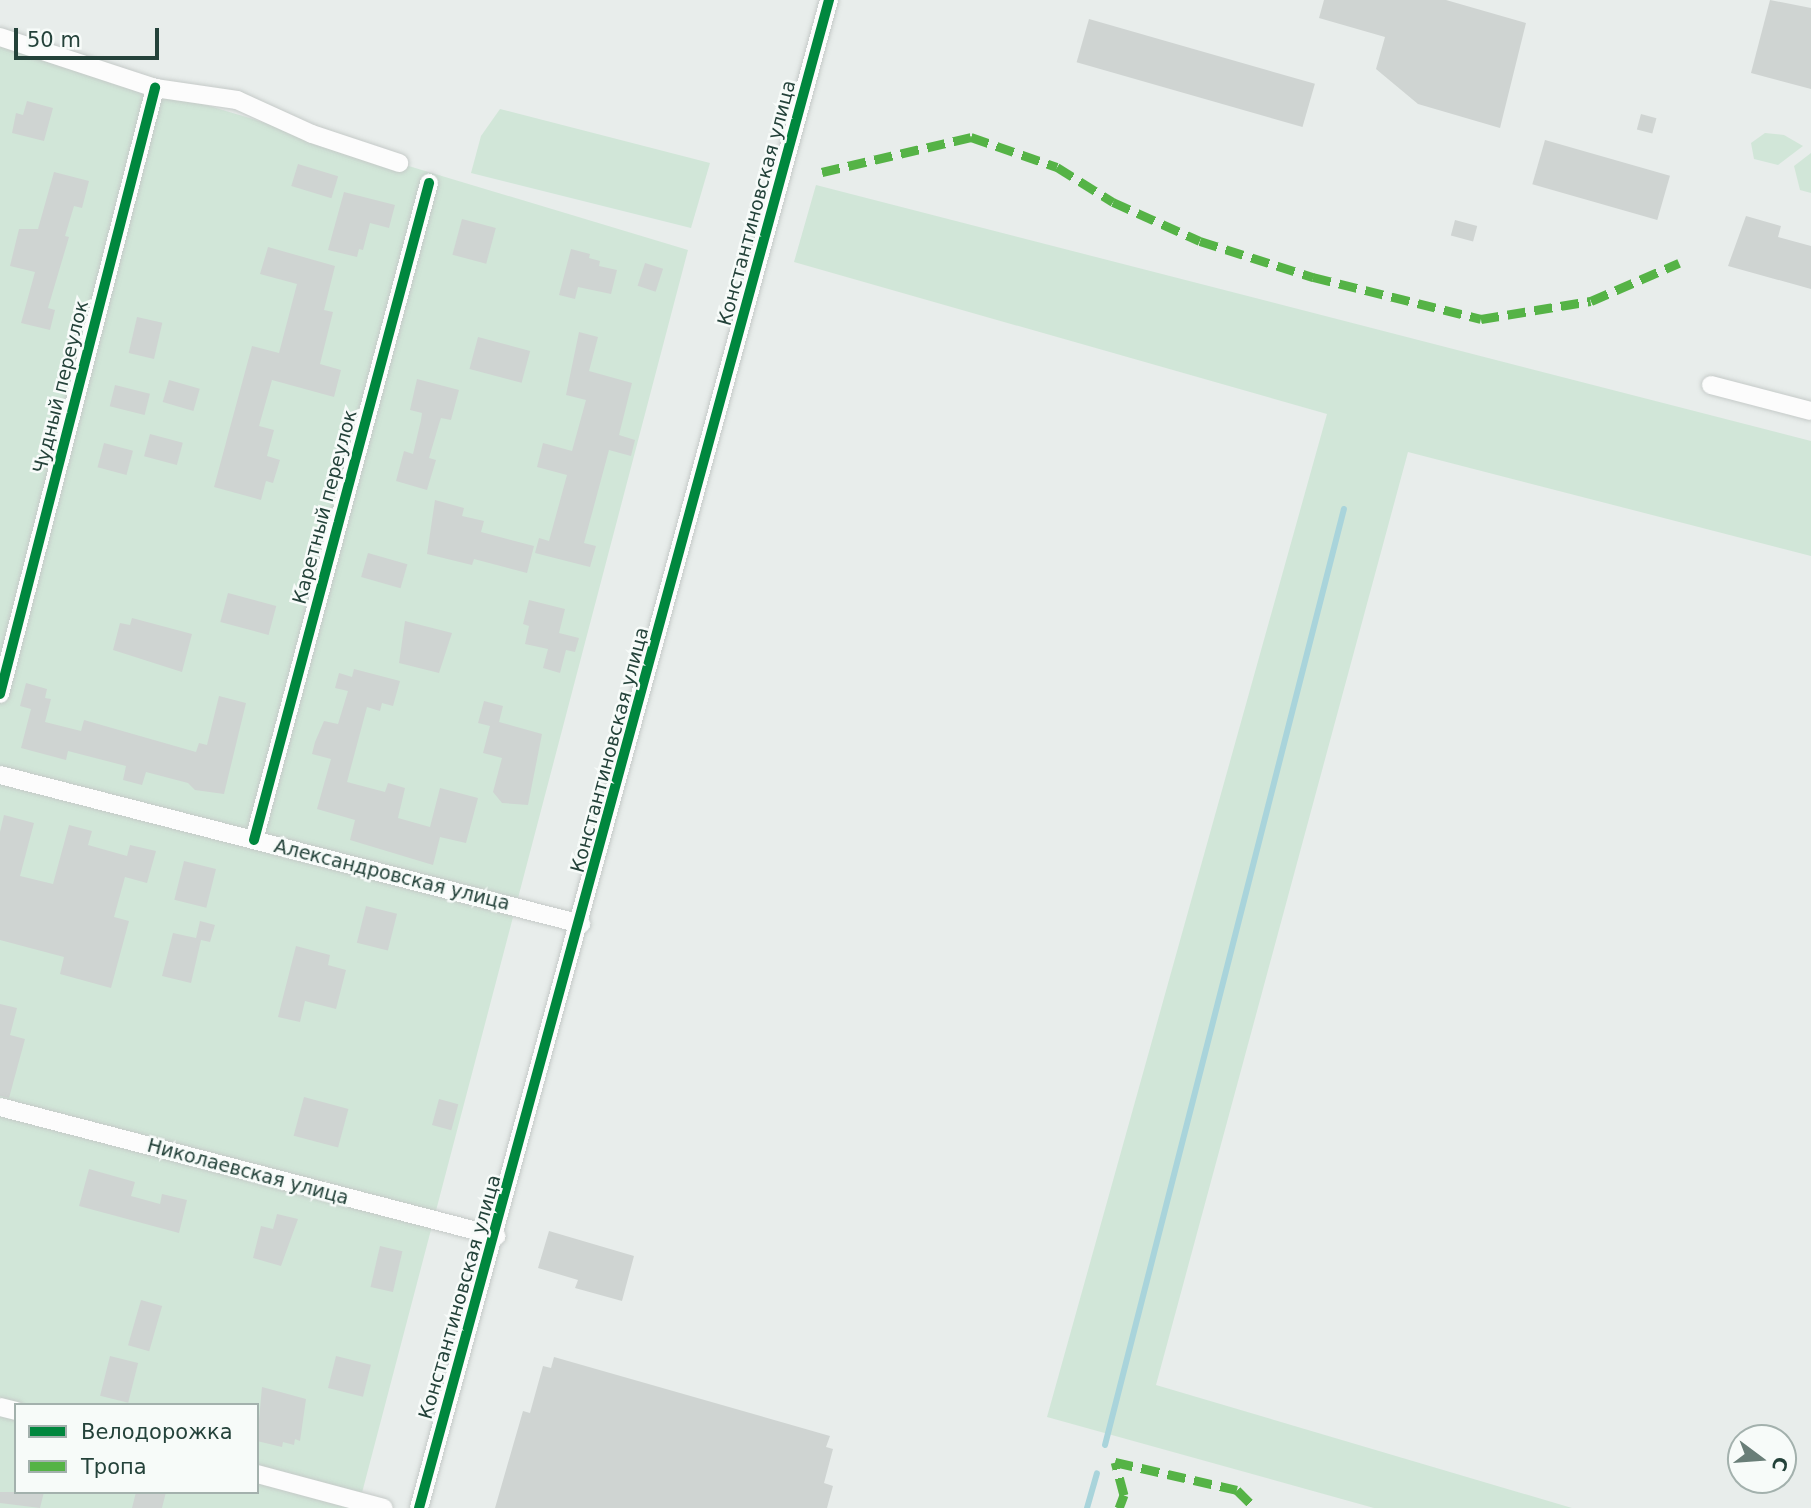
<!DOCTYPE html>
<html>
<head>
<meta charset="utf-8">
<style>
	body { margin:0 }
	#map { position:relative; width:1811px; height:1508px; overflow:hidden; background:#e8edeb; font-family:"DejaVu Sans",sans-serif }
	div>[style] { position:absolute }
	.green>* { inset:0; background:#d1e6d8 }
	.stream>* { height:6px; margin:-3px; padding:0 3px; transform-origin:3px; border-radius:3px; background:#a9d4db }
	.building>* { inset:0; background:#cfd4d2; transform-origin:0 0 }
	.roads { filter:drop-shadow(0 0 2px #c5cac8) drop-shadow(0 0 2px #c5cac8) }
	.street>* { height:18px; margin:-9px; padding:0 9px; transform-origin:9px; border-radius:9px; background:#fcfcfc }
	.quiet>* { height:9px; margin-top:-4.5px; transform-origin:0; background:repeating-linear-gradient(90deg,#55b346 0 18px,transparent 0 27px) }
	.cycleway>* { height:10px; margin:-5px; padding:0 5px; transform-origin:5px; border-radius:5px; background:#00873e }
	span { translate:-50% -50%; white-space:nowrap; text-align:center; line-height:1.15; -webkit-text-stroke:5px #f7fbf9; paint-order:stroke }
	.street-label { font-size:19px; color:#24423a }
	.legend { position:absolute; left:14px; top:1403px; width:245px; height:91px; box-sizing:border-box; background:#f7fbf9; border:2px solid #a3b1ad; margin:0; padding:9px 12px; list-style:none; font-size:21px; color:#24423a }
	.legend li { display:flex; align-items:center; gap:14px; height:35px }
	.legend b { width:35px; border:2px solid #a3b1ad }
	.north { position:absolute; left:1727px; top:1424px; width:70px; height:70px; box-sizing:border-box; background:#f7fbf9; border:2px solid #a3b1ad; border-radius:50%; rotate:106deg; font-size:19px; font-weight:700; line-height:28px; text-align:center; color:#24423a }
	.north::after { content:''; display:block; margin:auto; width:24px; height:32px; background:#697e78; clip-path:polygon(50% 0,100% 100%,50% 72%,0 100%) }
	.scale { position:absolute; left:14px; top:28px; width:145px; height:32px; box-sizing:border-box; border:4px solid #24423a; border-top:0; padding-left:9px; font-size:21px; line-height:24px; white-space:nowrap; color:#24423a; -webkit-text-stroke:5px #f7fbf9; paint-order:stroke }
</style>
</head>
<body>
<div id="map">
	<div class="green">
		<div style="clip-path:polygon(evenodd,0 43px,688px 250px,358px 1508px,0 1508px,0 43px,16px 1405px,257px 1405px,257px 1492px,16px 1492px,16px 1405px)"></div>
		<div style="clip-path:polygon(500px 109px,710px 163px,691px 228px,471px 173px,481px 136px)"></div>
		<div style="clip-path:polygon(1765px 133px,1784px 135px,1803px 146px,1778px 165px,1754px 159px,1751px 143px)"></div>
		<div style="clip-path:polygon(1811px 153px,1811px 193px,1800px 190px,1794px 166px)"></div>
		<div style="clip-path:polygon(816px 185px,1811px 441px,1811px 556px,1408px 452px,1156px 1385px,1572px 1508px,1374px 1508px,1047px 1417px,1327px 414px,794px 262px)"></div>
	</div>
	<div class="stream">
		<div style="left:1105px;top:1445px;width:966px;rotate:-75.68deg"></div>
		<div style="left:1087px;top:1508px;width:36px;rotate:-74deg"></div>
	</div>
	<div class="building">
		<div style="clip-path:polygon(1324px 0,1446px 0,1526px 23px,1500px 128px,1418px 104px,1376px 69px,1385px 37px,1319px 18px)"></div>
		<div style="clip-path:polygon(1770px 0,1811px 8px,1811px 89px,1751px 73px)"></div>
		<div style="left:1089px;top:19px;width:235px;height:45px;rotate:16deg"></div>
		<div style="clip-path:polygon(27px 101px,53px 108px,44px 141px,12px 133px,16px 113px,23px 115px)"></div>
		<div style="left:1641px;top:114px;width:16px;height:16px;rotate:15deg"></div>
		<div style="left:1545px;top:140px;width:130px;height:46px;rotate:16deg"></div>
		<div style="left:298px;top:164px;width:42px;height:23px;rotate:17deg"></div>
		<div style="clip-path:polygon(54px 172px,89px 181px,82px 208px,74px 206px,65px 236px,69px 237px,48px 308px,55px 310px,50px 330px,21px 323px,35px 272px,10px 266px,19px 229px,38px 229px)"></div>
		<div style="clip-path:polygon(344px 192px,395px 205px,389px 228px,370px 223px,363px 250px,359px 249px,357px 257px,328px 250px)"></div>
		<div style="clip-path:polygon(1746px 216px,1781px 226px,1778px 237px,1811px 246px,1811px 289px,1728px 266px)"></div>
		<div style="left:462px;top:219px;width:35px;height:37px;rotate:15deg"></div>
		<div style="left:1455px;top:220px;width:23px;height:16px;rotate:15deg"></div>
		<div style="clip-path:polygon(268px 247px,335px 266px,324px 310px,333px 312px,320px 364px,341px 370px,334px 397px,272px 380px,259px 426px,274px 430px,267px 456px,280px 460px,273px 483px,266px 481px,261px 500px,214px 487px,252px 346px,279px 353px,297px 284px,260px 274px)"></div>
		<div style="clip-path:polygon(571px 249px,590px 254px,589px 258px,600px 261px,599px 266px,617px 270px,611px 294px,578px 287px,575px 299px,559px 295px)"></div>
		<div style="left:645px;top:263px;width:19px;height:24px;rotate:18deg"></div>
		<div style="left:137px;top:317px;width:26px;height:37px;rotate:13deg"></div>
		<div style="clip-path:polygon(579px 332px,598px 337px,589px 371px,632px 383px,619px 435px,635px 440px,631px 456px,609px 450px,584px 543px,596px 546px,590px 567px,535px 553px,539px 538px,549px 541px,567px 475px,537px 467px,543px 443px,572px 451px,586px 400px,566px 395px)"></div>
		<div style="left:478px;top:337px;width:54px;height:33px;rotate:15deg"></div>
		<div style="clip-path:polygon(417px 379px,459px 390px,451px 420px,441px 418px,439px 424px,429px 458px,436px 460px,427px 490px,396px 481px,404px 451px,413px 454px,421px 420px,422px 413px,410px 410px)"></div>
		<div style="left:169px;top:380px;width:32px;height:23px;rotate:16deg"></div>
		<div style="left:115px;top:385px;width:36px;height:22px;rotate:14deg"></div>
		<div style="left:150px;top:434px;width:34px;height:23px;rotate:15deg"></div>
		<div style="left:104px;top:443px;width:30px;height:25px;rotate:15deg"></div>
		<div style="clip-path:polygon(435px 500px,464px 508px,462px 516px,484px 521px,481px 532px,534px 546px,527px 573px,474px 559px,472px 565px,427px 554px)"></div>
		<div style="left:368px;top:553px;width:41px;height:25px;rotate:16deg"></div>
		<div style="left:228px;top:593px;width:50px;height:30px;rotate:15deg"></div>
		<div style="clip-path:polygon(529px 600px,565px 609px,559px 633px,579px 638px,575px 652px,566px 650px,560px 673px,543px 668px,548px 649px,525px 644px,529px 626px,523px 624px)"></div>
		<div style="clip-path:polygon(132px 618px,192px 634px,182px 672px,113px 650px,120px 623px,130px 625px)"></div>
		<div style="clip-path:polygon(405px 621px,452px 633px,439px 673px,399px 663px)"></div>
		<div style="clip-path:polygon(354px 669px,400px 681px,393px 706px,382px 703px,380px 711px,367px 707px,347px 782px,385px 792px,388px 783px,405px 788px,398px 818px,430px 827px,440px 788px,478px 798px,466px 843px,440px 837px,433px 865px,350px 840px,355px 820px,317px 809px,331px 759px,312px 754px,315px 742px,324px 721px,338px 724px,348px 691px,335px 688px,339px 673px,352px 677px)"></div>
		<div style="clip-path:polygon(26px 683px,47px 689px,45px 698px,51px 699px,45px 722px,81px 731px,84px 720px,196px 752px,199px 743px,207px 745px,219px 696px,246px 703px,224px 794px,195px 790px,188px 783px,146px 772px,142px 785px,123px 780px,126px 766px,68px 751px,66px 760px,21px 748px,31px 709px,20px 706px)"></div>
		<div style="clip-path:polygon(484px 701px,503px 706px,499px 722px,542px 734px,528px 805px,502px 803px,493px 792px,502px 758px,483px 753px,490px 726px,478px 723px)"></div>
		<div style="clip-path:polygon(4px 815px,34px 823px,20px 876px,53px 884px,69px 825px,92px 831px,88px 845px,127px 856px,130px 845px,156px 851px,147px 883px,125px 877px,114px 917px,129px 921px,111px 988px,60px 974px,64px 957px,0 940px,0 832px)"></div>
		<div style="left:184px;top:861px;width:33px;height:40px;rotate:14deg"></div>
		<div style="left:366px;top:906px;width:32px;height:38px;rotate:14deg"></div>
		<div style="clip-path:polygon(200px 921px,215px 925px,210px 942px,201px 940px,191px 983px,162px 976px,173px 933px,196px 938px)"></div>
		<div style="clip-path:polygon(296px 946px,330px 955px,328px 965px,346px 970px,336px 1009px,305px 1001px,300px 1022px,278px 1017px)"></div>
		<div style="clip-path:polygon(0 1004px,17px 1008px,10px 1035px,25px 1039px,9px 1098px,0 1096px)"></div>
		<div style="left:304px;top:1097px;width:46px;height:40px;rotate:15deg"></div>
		<div style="left:439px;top:1099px;width:20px;height:27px;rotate:15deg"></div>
		<div style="clip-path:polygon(89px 1169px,135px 1182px,131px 1196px,160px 1204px,162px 1194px,187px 1200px,179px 1233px,79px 1206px)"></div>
		<div style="clip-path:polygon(277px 1214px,298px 1219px,281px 1266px,253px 1258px,261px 1226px,273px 1229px)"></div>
		<div style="clip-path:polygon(549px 1231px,634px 1256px,622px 1301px,575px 1288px,578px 1280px,538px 1268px)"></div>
		<div style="left:380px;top:1246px;width:23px;height:42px;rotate:13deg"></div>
		<div style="left:141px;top:1300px;width:22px;height:47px;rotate:16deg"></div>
		<div style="left:110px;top:1356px;width:29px;height:41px;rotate:14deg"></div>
		<div style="left:336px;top:1356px;width:36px;height:33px;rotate:14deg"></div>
		<div style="clip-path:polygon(554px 1357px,830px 1436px,826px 1447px,833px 1449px,824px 1483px,833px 1486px,827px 1508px,495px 1508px,523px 1411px,530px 1413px,543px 1366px,551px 1368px)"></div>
		<div style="clip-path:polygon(262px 1387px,306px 1399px,300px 1441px,295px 1439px,294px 1445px,283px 1442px,282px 1447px,257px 1441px)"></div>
		<div style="clip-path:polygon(0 1492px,44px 1492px,40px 1508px,0 1503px)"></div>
		<div style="clip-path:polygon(136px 1492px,166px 1492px,162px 1508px,132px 1508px)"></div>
	</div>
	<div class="roads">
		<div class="street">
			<div style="left:0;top:37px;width:163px;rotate:18.2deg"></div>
			<div style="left:155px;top:88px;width:83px;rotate:8.3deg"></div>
			<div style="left:237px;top:100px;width:82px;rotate:24.4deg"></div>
			<div style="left:312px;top:134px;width:92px;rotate:18.4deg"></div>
			<div style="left:1711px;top:385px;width:103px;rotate:14.6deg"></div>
			<div style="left:0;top:694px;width:626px;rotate:-75.65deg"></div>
			<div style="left:0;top:775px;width:600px;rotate:14.38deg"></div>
			<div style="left:254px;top:840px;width:680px;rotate:-75.08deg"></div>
			<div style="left:0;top:1107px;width:513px;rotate:14.58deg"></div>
			<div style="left:0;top:1407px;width:16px;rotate:14deg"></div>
			<div style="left:257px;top:1474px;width:131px;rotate:15deg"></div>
			<div style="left:419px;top:1508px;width:1563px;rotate:-74.79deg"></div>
		</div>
	</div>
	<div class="quiet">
		<div style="left:822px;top:172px;width:153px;rotate:-13.2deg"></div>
		<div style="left:971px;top:137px;width:91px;rotate:19.2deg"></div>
		<div style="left:1057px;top:167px;width:66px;rotate:32deg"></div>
		<div style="left:1113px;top:202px;width:95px;rotate:24.1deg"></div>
		<div style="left:1200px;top:241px;width:119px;rotate:17.7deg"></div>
		<div style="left:1313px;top:277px;width:173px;rotate:14deg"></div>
		<div style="left:1481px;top:319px;width:111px;rotate:-9.3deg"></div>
		<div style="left:1591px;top:301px;width:96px;rotate:-23.4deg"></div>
		<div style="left:1119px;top:1508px;width:14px;rotate:-69deg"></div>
		<div style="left:1124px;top:1495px;width:34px;rotate:-105deg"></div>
		<div style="left:1115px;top:1462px;width:125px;rotate:12.9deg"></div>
		<div style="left:1237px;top:1490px;width:25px;rotate:45deg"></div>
	</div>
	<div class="cycleway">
		<div style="left:0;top:694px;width:626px;rotate:-75.65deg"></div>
		<div style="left:254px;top:840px;width:680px;rotate:-75.08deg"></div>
		<div style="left:419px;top:1508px;width:1563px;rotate:-74.79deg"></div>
	</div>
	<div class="street-label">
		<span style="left:757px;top:203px;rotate:-75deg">Константиновская улица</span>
		<span style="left:61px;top:387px;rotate:-76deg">Чудный переулок</span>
		<span style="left:325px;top:507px;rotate:-75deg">Каретный переулок</span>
		<span style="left:610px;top:750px;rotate:-75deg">Константиновская улица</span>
		<span style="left:392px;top:875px;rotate:14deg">Александровская улица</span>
		<span style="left:248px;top:1172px;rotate:15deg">Николаевская улица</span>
		<span style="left:460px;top:1297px;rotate:-74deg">Константиновская улица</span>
	</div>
	<ul class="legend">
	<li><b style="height:9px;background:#00873e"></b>Велодорожка</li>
	<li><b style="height:9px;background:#55b346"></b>Тропа</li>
	</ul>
	<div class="north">С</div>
	<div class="scale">50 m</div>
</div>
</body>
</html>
